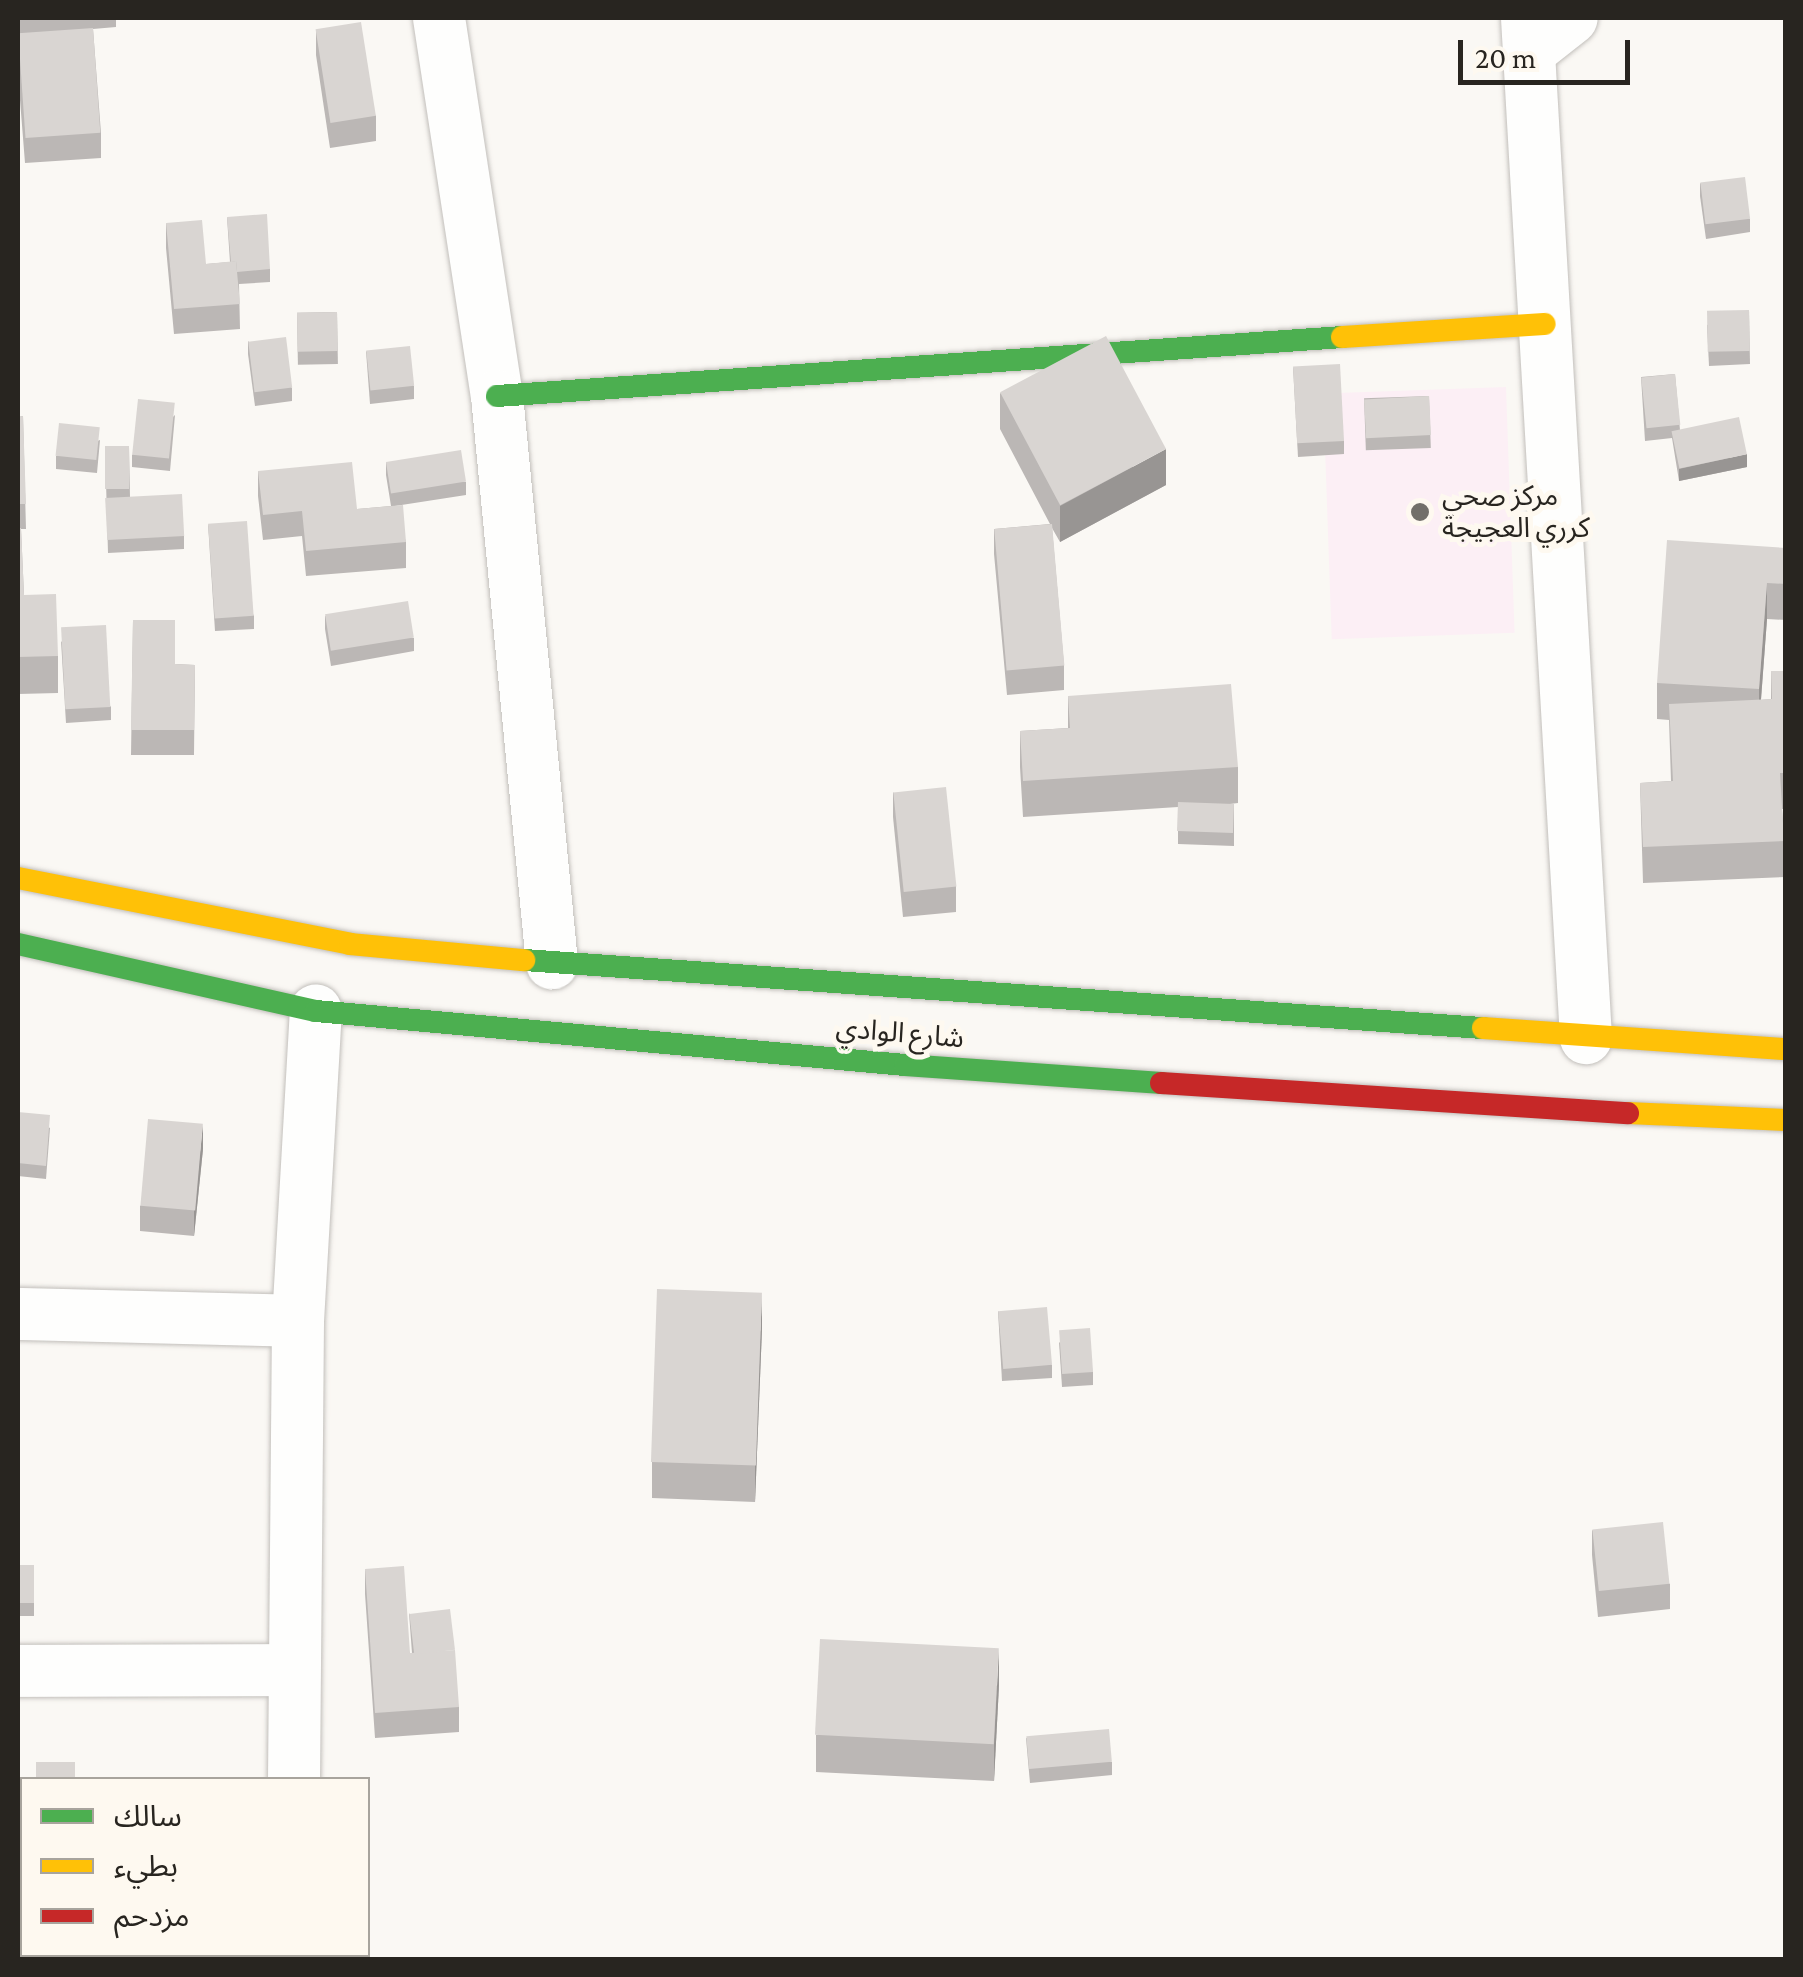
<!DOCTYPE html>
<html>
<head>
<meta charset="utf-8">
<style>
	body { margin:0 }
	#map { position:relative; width:1803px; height:1977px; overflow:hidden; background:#faf8f4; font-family:"Crimson Pro","Noto Sans Arabic",serif }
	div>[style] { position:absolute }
	.medical>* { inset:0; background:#fceff5; transform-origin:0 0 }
	.roads { filter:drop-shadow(0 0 2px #c2bfbb) drop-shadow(0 0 2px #c2bfbb) }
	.street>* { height:52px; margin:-26px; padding:0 26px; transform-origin:26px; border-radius:26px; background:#fefefd }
	.fast>* { height:22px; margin:-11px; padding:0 11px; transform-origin:11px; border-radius:11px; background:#4caf50 }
	.slow>* { height:22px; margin:-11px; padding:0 11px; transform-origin:11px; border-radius:11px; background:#ffc107 }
	.jam>* { height:22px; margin:-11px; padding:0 11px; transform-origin:11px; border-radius:11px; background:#c62828 }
	.wall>* { inset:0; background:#bbb7b5; transform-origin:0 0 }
	.shaded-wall>* { inset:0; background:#989593 }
	.building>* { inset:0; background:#d9d5d2; transform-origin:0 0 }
	.dots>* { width:28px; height:28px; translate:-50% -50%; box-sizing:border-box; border:5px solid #fef9f0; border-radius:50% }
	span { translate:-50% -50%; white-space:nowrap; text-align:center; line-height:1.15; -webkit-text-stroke:10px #fef9f0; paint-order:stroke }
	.poi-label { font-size:28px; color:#282520 }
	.left { translate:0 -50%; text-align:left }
	.street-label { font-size:28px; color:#282520 }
	.frame { position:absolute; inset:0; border:20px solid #282520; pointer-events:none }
	.legend { position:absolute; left:20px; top:1777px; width:350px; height:180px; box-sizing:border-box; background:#fef9f0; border:2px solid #a8a49d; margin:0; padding:12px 18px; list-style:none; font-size:30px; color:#282520 }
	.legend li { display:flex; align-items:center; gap:20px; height:50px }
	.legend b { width:50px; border:2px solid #a8a49d }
	.scale { position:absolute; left:1458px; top:40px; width:172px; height:45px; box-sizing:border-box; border:5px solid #282520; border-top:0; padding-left:12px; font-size:30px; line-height:35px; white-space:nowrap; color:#282520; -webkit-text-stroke:8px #fef9f0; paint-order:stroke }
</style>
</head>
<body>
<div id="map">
	<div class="medical">
		<div style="left:1506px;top:387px;width:246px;height:183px;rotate:88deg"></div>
	</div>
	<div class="roads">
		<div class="street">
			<div style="left:439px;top:18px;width:382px;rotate:81.3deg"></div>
			<div style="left:497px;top:396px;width:570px;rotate:84.46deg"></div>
			<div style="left:1527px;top:18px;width:1022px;rotate:86.69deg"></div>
			<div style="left:1530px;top:51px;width:53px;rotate:-38.2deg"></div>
			<div style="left:18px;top:1314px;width:280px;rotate:1.4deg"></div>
			<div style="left:18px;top:1671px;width:275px;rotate:-0.2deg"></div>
			<div style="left:294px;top:1780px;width:459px;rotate:-89.5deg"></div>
			<div style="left:298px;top:1321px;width:311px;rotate:-86.7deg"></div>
			<div style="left:296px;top:1954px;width:6px;rotate:90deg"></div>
		</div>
		<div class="fast">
			<div style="left:497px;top:396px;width:847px;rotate:-3.99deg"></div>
			<div style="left:18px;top:944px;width:305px;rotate:12.7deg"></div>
			<div style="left:316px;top:1011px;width:591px;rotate:5.24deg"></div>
			<div style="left:905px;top:1065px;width:257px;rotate:4deg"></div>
			<div style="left:524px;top:960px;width:961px;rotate:4.06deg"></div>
		</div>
		<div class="slow">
			<div style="left:1342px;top:337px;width:203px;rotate:-3.7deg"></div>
			<div style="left:18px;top:878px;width:338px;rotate:11.2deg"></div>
			<div style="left:350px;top:944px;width:175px;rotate:5.3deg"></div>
			<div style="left:1483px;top:1028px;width:304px;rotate:4deg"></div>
			<div style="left:1628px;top:1113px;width:158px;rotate:2.5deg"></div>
		</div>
		<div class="jam">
			<div style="left:1161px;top:1083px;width:468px;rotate:3.7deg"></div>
		</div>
	</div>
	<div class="wall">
		<div style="clip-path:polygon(18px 18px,116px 18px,116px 27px,93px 29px,101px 133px,101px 158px,25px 163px,18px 75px)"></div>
		<div style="clip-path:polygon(316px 30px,376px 116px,376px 141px,330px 148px,316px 55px)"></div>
		<div style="clip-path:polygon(1700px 183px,1750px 219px,1750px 232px,1706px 239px,1700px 196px)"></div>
		<div style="clip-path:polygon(227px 217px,270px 269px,270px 282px,239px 284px,240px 329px,174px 334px,166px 248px,166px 223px,206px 264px,230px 262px)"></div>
		<div style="clip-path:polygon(1749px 310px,1750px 364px,1709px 366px,1707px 325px)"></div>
		<div style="left:337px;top:312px;width:52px;height:40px;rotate:89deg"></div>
		<div style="clip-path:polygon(248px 341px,292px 388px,292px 401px,255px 406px,248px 354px)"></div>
		<div style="clip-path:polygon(366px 351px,414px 386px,414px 399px,370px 404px)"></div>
		<div style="clip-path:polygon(1293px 367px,1344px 441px,1344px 454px,1298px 457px)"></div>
		<div style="clip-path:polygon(1675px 374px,1680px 430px,1747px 467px,1679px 481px,1672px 438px,1645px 441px,1641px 377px)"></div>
		<div style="clip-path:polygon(1000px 393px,1166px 485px,1060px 542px,1052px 528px,1064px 665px,1064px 690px,1007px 695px,994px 554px,994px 529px,1050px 524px,1000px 429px)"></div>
		<div style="left:1429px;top:396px;width:52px;height:65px;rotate:88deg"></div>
		<div style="clip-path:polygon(175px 415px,170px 471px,132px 467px,132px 455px)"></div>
		<div style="clip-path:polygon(23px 416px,26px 529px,21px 529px,24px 595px,58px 656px,58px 693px,18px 694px,18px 417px)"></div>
		<div style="clip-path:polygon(100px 440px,97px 473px,56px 469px,56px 456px)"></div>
		<div style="clip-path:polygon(105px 446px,129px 446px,130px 497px,184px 536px,184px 549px,108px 553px)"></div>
		<div style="clip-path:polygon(386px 462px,466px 482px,466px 495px,395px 506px,406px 542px,406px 568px,306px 576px,302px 536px,263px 540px,258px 496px,258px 471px,357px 509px,391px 506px,386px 475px)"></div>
		<div style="clip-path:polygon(208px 524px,254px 616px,254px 629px,215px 631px)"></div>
		<div style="clip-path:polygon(1786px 548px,1786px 620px,1767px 619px,1761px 700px,1771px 699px,1771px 671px,1786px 671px,1786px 809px,1782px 809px,1783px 823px,1786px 823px,1786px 877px,1643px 883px,1640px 783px,1671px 781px,1669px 720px,1657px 719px,1657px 683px)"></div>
		<div style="clip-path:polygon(325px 616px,414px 638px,414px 651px,331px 666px,325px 629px)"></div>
		<div style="clip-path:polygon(133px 620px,175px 664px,195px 665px,194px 755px,131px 755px)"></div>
		<div style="clip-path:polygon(61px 641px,111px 707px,111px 720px,66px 723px)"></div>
		<div style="clip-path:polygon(1068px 696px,1238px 767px,1238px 803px,1230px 804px,1234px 804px,1234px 846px,1178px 844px,1178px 807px,1023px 817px,1020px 767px,1020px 731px,1068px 728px)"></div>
		<div style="clip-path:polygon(893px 792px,956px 886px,956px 912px,903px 917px,893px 817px)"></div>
		<div style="clip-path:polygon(18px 1112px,50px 1128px,46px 1179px,18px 1176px)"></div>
		<div style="clip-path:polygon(203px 1149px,194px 1236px,140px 1231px,140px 1206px)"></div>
		<div style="clip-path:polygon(998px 1311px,1052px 1365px,1052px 1378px,1002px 1381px)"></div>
		<div style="clip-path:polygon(762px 1329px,755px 1502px,652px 1498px,652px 1462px)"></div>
		<div style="clip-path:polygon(1059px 1342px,1093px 1372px,1093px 1385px,1062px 1387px)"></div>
		<div style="clip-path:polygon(1592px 1530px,1670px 1584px,1670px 1609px,1598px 1617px,1592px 1555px)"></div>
		<div style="left:18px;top:1565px;width:16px;height:51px"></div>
		<div style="clip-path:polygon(365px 1569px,410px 1653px,412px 1653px,409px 1613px,459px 1707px,459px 1732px,375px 1738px,365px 1594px)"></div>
		<div style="clip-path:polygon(999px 1685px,994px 1781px,816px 1772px,816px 1735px)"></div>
		<div style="clip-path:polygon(1026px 1738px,1112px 1762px,1112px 1775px,1030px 1783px)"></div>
		<div style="clip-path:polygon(18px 1776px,22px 1811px,22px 1884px,18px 1884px)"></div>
	</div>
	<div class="shaded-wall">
		<div style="clip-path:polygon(1166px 449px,1166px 485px,1060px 542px,1060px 506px)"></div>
		<div style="clip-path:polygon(1747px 454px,1747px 467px,1679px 481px,1679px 469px)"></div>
		<div style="clip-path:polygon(1767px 583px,1767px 619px,1759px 725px,1759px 689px)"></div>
		<div style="clip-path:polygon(203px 1124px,203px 1149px,194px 1236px,194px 1211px)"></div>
		<div style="clip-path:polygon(762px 1293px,762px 1329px,755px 1502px,755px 1466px)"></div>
		<div style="clip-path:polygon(999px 1648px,999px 1685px,994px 1781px,994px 1744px)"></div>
	</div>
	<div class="building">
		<div style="left:361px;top:22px;width:95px;height:46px;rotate:81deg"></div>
		<div style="left:93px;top:28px;width:105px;height:75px;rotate:86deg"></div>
		<div style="left:1745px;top:177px;width:42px;height:45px;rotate:83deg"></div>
		<div style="clip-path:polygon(267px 214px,270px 269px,237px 272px,236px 261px,231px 262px,227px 217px)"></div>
		<div style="clip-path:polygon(202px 220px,206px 264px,236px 261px,240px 304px,174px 309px,166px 223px)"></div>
		<div style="left:1749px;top:310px;width:41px;height:42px;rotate:89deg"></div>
		<div style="left:337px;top:312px;width:39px;height:40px;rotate:89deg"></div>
		<div style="left:1106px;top:336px;width:128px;height:120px;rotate:62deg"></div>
		<div style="left:286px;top:337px;width:51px;height:38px;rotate:83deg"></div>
		<div style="left:410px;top:346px;width:40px;height:44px;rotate:84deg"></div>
		<div style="left:1340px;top:364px;width:77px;height:47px;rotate:87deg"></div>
		<div style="left:1675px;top:374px;width:51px;height:34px;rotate:84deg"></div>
		<div style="left:1429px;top:396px;width:39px;height:65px;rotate:87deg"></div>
		<div style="left:138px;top:399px;width:37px;height:56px;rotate:6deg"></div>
		<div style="clip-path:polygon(23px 416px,26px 504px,18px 504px,18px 417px)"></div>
		<div style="left:1739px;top:417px;width:38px;height:69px;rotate:78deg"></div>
		<div style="left:59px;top:423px;width:41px;height:33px;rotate:6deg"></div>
		<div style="left:105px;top:446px;width:24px;height:43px"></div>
		<div style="left:461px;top:450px;width:32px;height:76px;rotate:81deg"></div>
		<div style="clip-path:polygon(352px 462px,357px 509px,403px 505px,406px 542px,306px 551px,302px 511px,263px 515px,258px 471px)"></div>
		<div style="left:182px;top:494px;width:42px;height:77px;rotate:87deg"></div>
		<div style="left:247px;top:521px;width:95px;height:39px;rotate:86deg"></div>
		<div style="left:1052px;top:524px;width:142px;height:58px;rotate:85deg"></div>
		<div style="clip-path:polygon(18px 528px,21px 528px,24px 595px,56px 594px,58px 656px,18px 657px)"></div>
		<div style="clip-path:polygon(1667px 540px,1786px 548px,1786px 584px,1767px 583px,1759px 689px,1657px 683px)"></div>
		<div style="left:408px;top:601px;width:37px;height:84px;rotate:81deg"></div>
		<div style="clip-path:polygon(133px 620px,175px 620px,175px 664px,195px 665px,194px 730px,131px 730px)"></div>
		<div style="left:106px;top:625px;width:82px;height:45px;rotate:87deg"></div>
		<div style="clip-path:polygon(1771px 671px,1786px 671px,1786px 773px,1780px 773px,1783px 823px,1786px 823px,1786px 841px,1643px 847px,1640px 783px,1673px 781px,1669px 704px,1772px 699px)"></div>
		<div style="clip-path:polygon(1231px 684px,1238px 767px,1023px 781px,1020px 731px,1070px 728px,1068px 696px)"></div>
		<div style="left:946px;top:787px;width:100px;height:53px;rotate:84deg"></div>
		<div style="left:1178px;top:802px;width:56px;height:29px;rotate:2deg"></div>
		<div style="clip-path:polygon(18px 1112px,50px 1115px,46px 1166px,18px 1163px)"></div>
		<div style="left:148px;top:1119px;width:55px;height:87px;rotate:5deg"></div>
		<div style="left:657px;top:1289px;width:105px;height:173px;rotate:2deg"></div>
		<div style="left:1047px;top:1307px;width:58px;height:49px;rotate:85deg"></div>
		<div style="left:1090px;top:1328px;width:44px;height:31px;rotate:86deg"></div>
		<div style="left:1663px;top:1522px;width:62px;height:71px;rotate:84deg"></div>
		<div style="left:18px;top:1565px;width:16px;height:38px"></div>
		<div style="clip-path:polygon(404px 1566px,410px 1653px,455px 1650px,459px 1707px,375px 1713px,365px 1569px)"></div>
		<div style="left:450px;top:1609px;width:41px;height:41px;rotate:83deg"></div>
		<div style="left:820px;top:1639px;width:179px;height:96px;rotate:3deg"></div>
		<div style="left:1109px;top:1729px;width:33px;height:83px;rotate:85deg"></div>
		<div style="left:36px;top:1762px;width:39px;height:18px"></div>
		<div style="clip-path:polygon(18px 1776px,19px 1776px,22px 1811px,22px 1859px,18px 1859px)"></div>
	</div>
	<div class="dots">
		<div style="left:1420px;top:512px;background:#726f6a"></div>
	</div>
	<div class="poi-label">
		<span class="left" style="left:1442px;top:512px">مركز صحي<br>كرري العجيجة</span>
	</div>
	<div class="street-label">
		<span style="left:900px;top:1033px;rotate:5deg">شارع الوادي</span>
	</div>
	<div class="frame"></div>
	<ul class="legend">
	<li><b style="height:12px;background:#4caf50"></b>سالك</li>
	<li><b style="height:12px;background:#ffc107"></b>بطيء</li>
	<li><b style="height:12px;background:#c62828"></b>مزدحم</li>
	</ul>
	<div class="scale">20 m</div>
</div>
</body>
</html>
